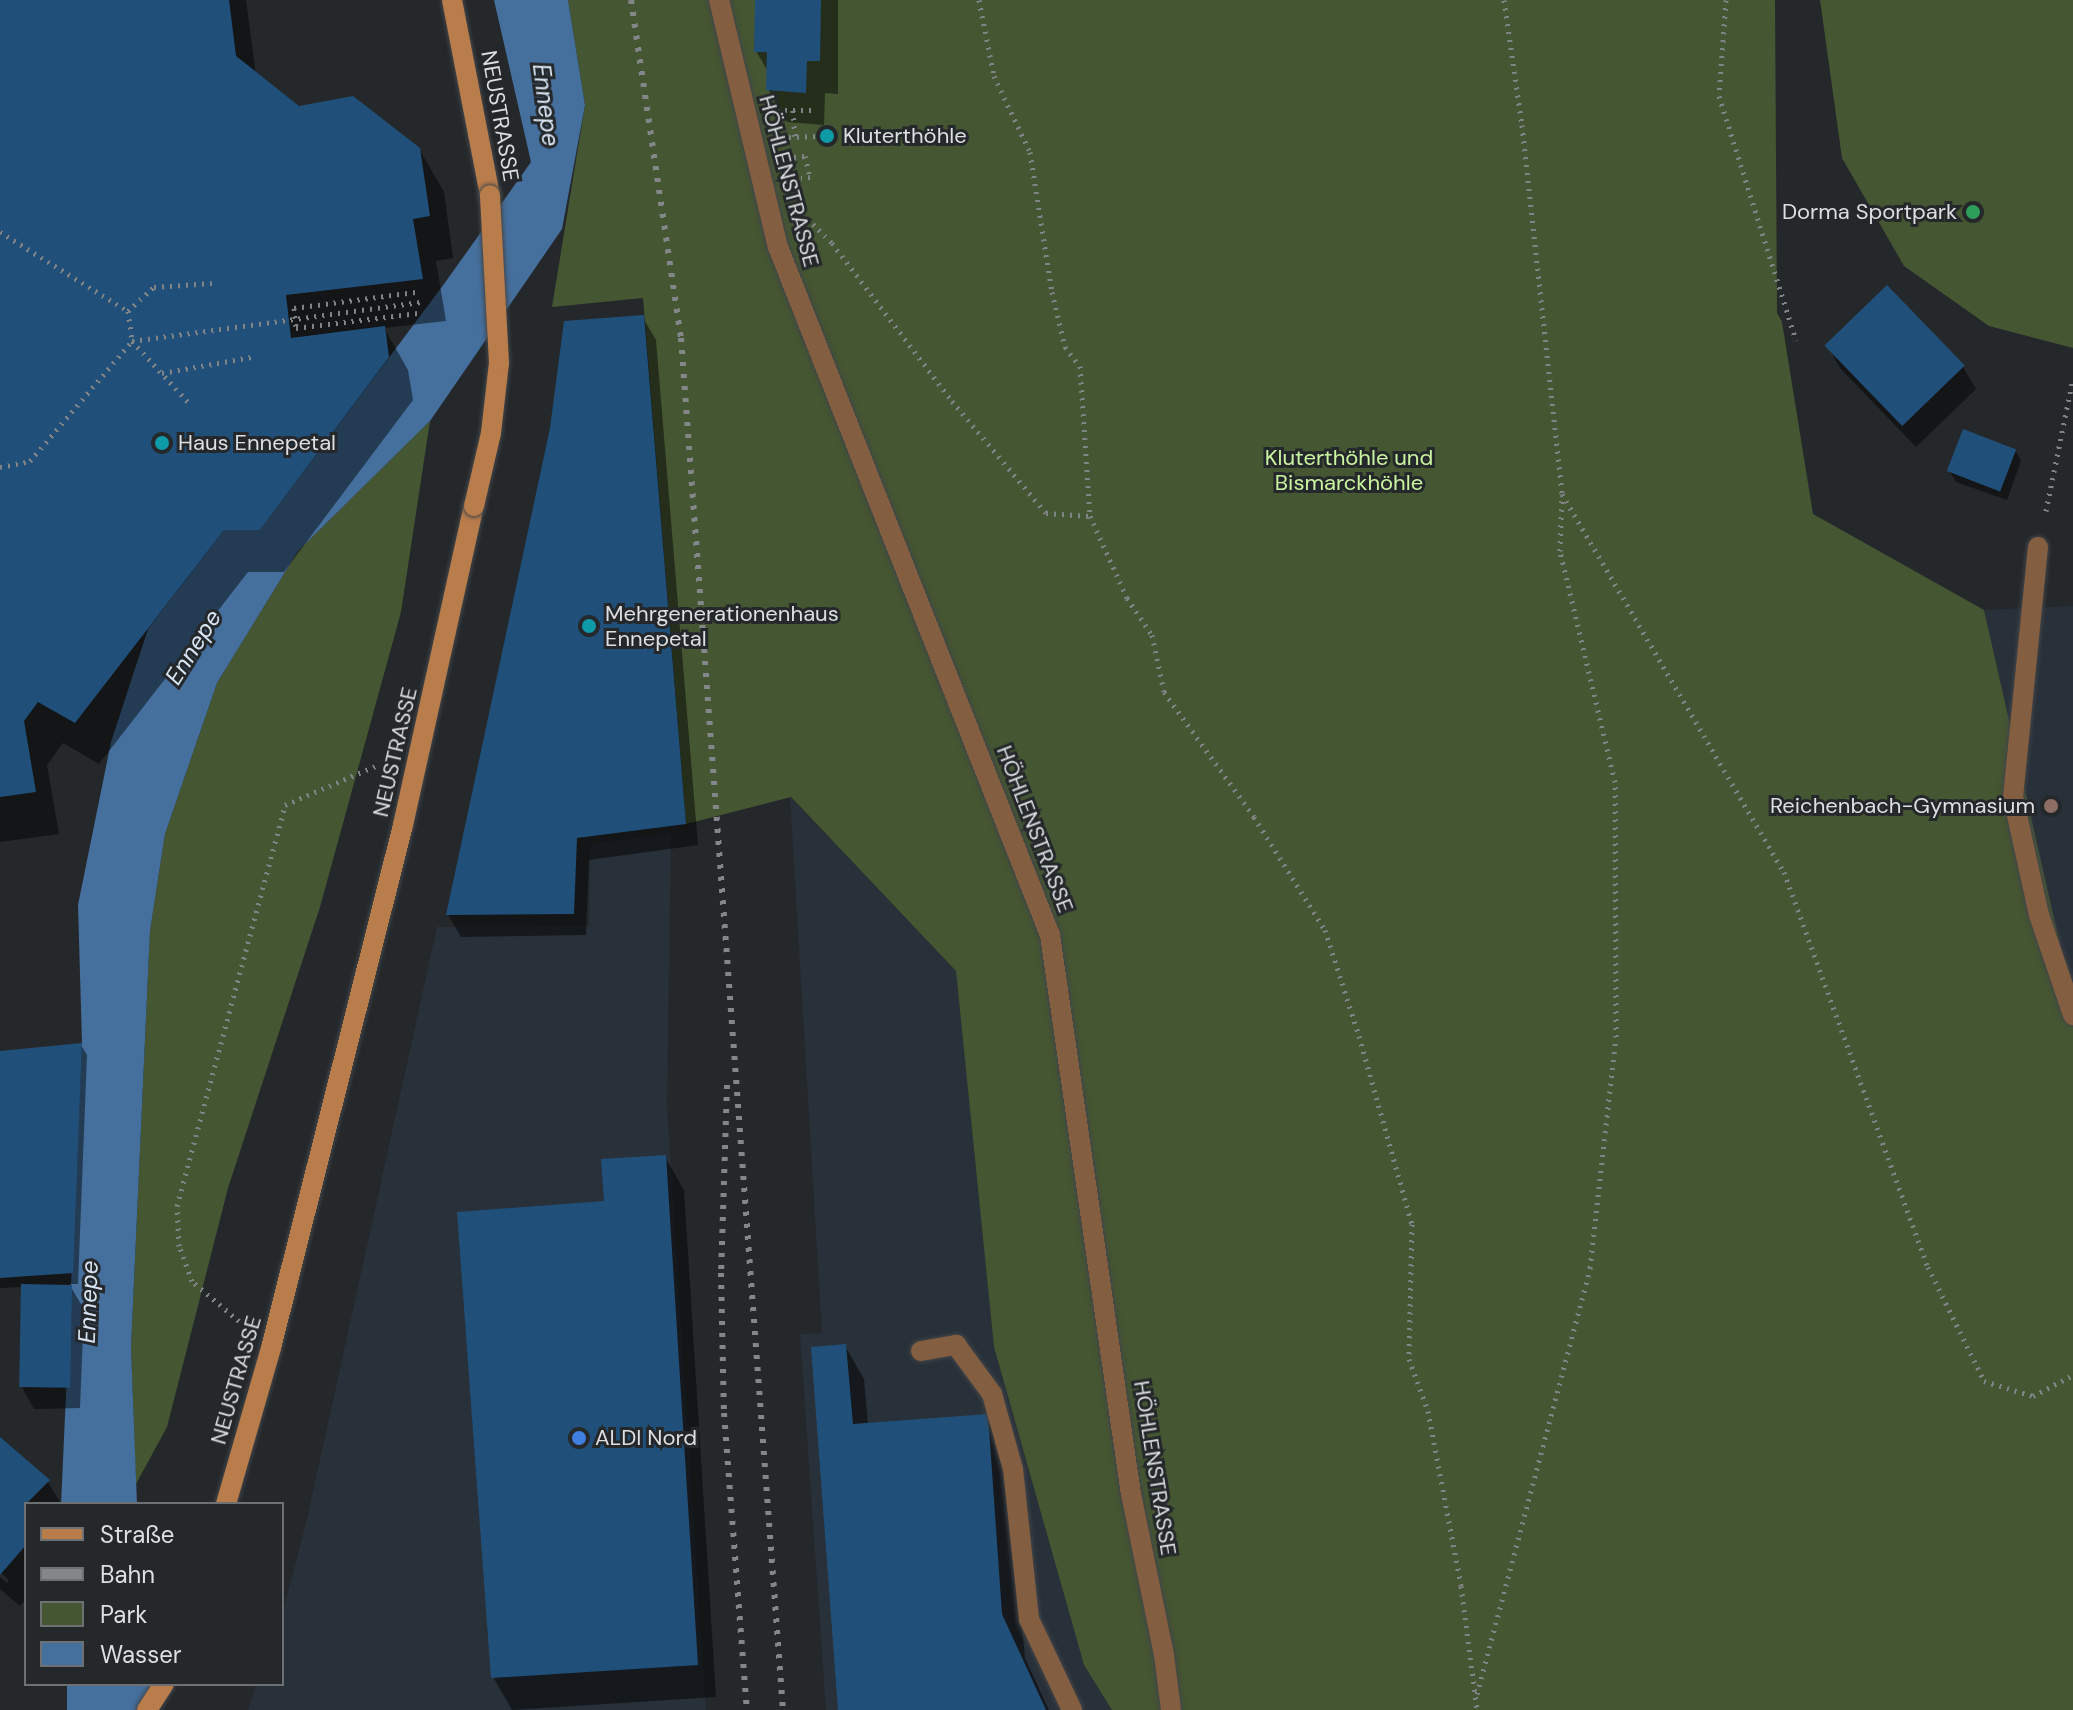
<!DOCTYPE html>
<html>
<head>
<meta charset="utf-8">
<style>
	body { margin:0 }
	#map { position:relative; width:2073px; height:1710px; overflow:hidden; background:#24282b; font-family:"DM Sans",sans-serif }
	div>[style] { position:absolute }
	.built>* { inset:0; background:#283039 }
	.green>* { inset:0; background:#455632 }
	.water>* { inset:0; background:#456f9d; transform-origin:0 0 }
	.shadow>* { inset:0; background:#0007 }
	.building>* { inset:0; background:#20507a; transform-origin:0 0 }
	.path>* { height:5px; margin-top:-2.5px; transform-origin:0; background:repeating-linear-gradient(90deg,#818487 0 2px,transparent 0 8px) }
	.roads { filter:drop-shadow(0 0 2px #424548) drop-shadow(0 0 2px #424548) }
	.lane>* { height:20px; margin:-10px; padding:0 10px; transform-origin:10px; border-radius:10px; background:#845e40 }
	.street>* { height:20px; margin:-10px; padding:0 10px; transform-origin:10px; border-radius:10px; background:#845e40 }
	.secondary>* { height:20px; margin:-10px; padding:0 10px; transform-origin:10px; border-radius:10px; background:#b97c4b }
	.rail>* { height:6px; margin-top:-3px; transform-origin:0; background:repeating-linear-gradient(90deg,#84878a 0 4px,transparent 0 12px) }
	.bridges { filter:drop-shadow(0 0 2px #424548) drop-shadow(0 0 2px #424548) }
	.secondary-bridge>* { height:20px; margin:-10px; padding:0 10px; transform-origin:10px; border-radius:10px; background:#b97c4b }
	.dots>* { width:22px; height:22px; translate:-50% -50%; box-sizing:border-box; border:4px solid #24282b; border-radius:50% }
	span { translate:-50% -50%; white-space:nowrap; text-align:center; line-height:1.15; -webkit-text-stroke:6px #24282b; paint-order:stroke }
	.street-label { font-size:22px; color:#dddfe2 }
	.poi-label { font-size:22px; color:#dddfe2 }
	.left { translate:0 -50%; text-align:left }
	.right { translate:-100% -50%; text-align:right }
	.park-label { font-size:22px; color:#cbf4a0 }
	.water-label { font-size:24px; color:#d8e5f3; font-style:italic }
	.legend { position:absolute; left:24px; top:1502px; width:260px; height:184px; box-sizing:border-box; background:#24282b; border:2px solid #6e7174; margin:0; padding:10px 14px; list-style:none; font-size:24px; color:#dddfe2 }
	.legend li { display:flex; align-items:center; gap:16px; height:40px }
	.legend b { width:40px; border:2px solid #6e7174 }
</style>
</head>
<body>
<div id="map">
	<div class="built">
		<div style="clip-path:polygon(2073px 606px,2073px 1002px,1984px 610px)"></div>
		<div style="clip-path:polygon(790px 797px,956px 971px,994px 1347px,1084px 1665px,1112px 1710px,826px 1710px,800px 1334px,822px 1333px)"></div>
		<div style="clip-path:polygon(671px 833px,667px 1106px,706px 1710px,248px 1710px,257px 1684px,282px 1684px,282px 1615px,307px 1519px,437px 927px,589px 926px,590px 844px)"></div>
	</div>
	<div class="green">
		<div style="clip-path:polygon(568px 0,1775px 0,1777px 313px,1782px 322px,1813px 514px,1984px 610px,2073px 1002px,2073px 1710px,1112px 1710px,1084px 1665px,994px 1347px,956px 971px,791px 797px,686px 824px,643px 298px,552px 307px,585px 105px)"></div>
		<div style="clip-path:polygon(1820px 0,2073px 0,2073px 348px,1989px 326px,1904px 266px,1842px 158px)"></div>
		<div style="clip-path:polygon(430px 421px,401px 612px,320px 907px,228px 1188px,167px 1427px,136px 1484px,131px 1347px,150px 931px,165px 834px,217px 683px,298px 551px)"></div>
	</div>
	<div class="water">
		<div style="clip-path:polygon(494px 0,568px 0,585px 105px,562px 229px,430px 421px,298px 551px,217px 683px,165px 834px,150px 931px,131px 1347px,137px 1504px,61px 1504px,82px 1043px,78px 905px,111px 742px,148px 629px,224px 530px,260px 530px,444px 284px,531px 162px)"></div>
		<div style="left:67px;top:1684px;width:89px;height:26px"></div>
	</div>
	<div class="shadow">
		<div style="clip-path:polygon(0 0,246px 0,256px 75px,298px 108px,419px 149px,444px 192px,453px 258px,436px 261px,446px 321px,384px 328px,408px 370px,413px 400px,284px 572px,248px 572px,99px 764px,63px 743px,47px 765px,59px 834px,0 842px)"></div>
		<div style="clip-path:polygon(757px 0,838px 0,838px 94px,825px 93px,824px 125px,787px 122px,768px 89px,769px 73px,756px 51px)"></div>
		<div style="clip-path:polygon(643px 318px,656px 340px,698px 845px,589px 860px,586px 935px,461px 937px,448px 915px,552px 429px)"></div>
		<div style="clip-path:polygon(1828px 346px,1963px 367px,1976px 389px,1916px 447px,1840px 368px)"></div>
		<div style="clip-path:polygon(2015px 450px,2021px 461px,2007px 500px,1956px 482px,1950px 471px)"></div>
		<div style="clip-path:polygon(81px 1045px,87px 1055px,78px 1284px,69px 1284px,84px 1309px,80px 1408px,34px 1409px,22px 1387px,23px 1287px,0 1288px,0 1054px)"></div>
		<div style="clip-path:polygon(665px 1157px,684px 1190px,716px 1697px,512px 1710px,493px 1677px,606px 1203px)"></div>
		<div style="clip-path:polygon(845px 1346px,864px 1379px,868px 1425px,987px 1416px,1006px 1449px,1025px 1658px,1049px 1710px,841px 1710px)"></div>
		<div style="clip-path:polygon(0 1440px,48px 1482px,61px 1504px,26px 1504px,26px 1599px,20px 1606px,0 1589px,0 1577px,7px 1583px,9px 1580px,0 1572px)"></div>
	</div>
	<div class="building">
		<div style="clip-path:polygon(0 0,229px 0,236px 56px,299px 106px,353px 96px,420px 148px,430px 216px,413px 219px,423px 279px,286px 295px,291px 338px,385px 326px,389px 357px,260px 530px,224px 530px,75px 723px,38px 702px,24px 721px,36px 792px,0 797px)"></div>
		<div style="clip-path:polygon(755px 0,821px 0,820px 61px,807px 61px,806px 93px,766px 90px,767px 52px,754px 52px)"></div>
		<div style="left:1887px;top:285px;width:112px;height:87px;rotate:46deg"></div>
		<div style="clip-path:polygon(644px 315px,686px 824px,577px 838px,574px 914px,446px 915px,550px 428px,564px 321px)"></div>
		<div style="left:1963px;top:429px;width:57px;height:45px;rotate:21deg"></div>
		<div style="clip-path:polygon(82px 1043px,73px 1273px,0 1278px,0 1051px)"></div>
		<div style="clip-path:polygon(666px 1155px,698px 1665px,491px 1678px,457px 1212px,604px 1201px,601px 1159px)"></div>
		<div style="left:21px;top:1284px;width:51px;height:103px;rotate:1deg"></div>
		<div style="clip-path:polygon(846px 1344px,853px 1424px,988px 1414px,1002px 1614px,1046px 1710px,838px 1710px,811px 1347px)"></div>
		<div style="clip-path:polygon(0 1437px,50px 1480px,26px 1504px,26px 1545px,0 1575px)"></div>
	</div>
	<div class="path">
		<div style="left:979px;top:0;width:77px;rotate:78.8deg"></div>
		<div style="left:994px;top:76px;width:84px;rotate:64.7deg"></div>
		<div style="left:1030px;top:152px;width:142px;rotate:81.1deg"></div>
		<div style="left:1052px;top:292px;width:57px;rotate:76.7deg"></div>
		<div style="left:1065px;top:347px;width:24px;rotate:52deg"></div>
		<div style="left:1080px;top:366px;width:150px;rotate:86.2deg"></div>
		<div style="left:1090px;top:516px;width:90px;rotate:65.7deg"></div>
		<div style="left:1127px;top:598px;width:45px;rotate:56deg"></div>
		<div style="left:1152px;top:635px;width:58px;rotate:78.1deg"></div>
		<div style="left:1164px;top:692px;width:154px;rotate:54.2deg"></div>
		<div style="left:1254px;top:817px;width:133px;rotate:57.9deg"></div>
		<div style="left:1325px;top:930px;width:111px;rotate:72.2deg"></div>
		<div style="left:1359px;top:1036px;width:195px;rotate:74.3deg"></div>
		<div style="left:1412px;top:1224px;width:135px;rotate:91.3deg"></div>
		<div style="left:1409px;top:1359px;width:55px;rotate:69.9deg"></div>
		<div style="left:1428px;top:1411px;width:178px;rotate:79.3deg"></div>
		<div style="left:1461px;top:1586px;width:125px;rotate:82.6deg"></div>
		<div style="left:1504px;top:0;width:126px;rotate:81.8deg"></div>
		<div style="left:1522px;top:125px;width:371px;rotate:83.8deg"></div>
		<div style="left:1726px;top:0;width:96px;rotate:94.2deg"></div>
		<div style="left:1719px;top:96px;width:256px;rotate:72.5deg"></div>
		<div style="left:785px;top:110px;width:26px"></div>
		<div style="left:793px;top:110px;width:27px;rotate:86deg"></div>
		<div style="left:789px;top:137px;width:38px;rotate:-2deg"></div>
		<div style="left:794px;top:157px;width:11px;rotate:-5deg"></div>
		<div style="left:805px;top:156px;width:22px;rotate:77deg"></div>
		<div style="left:810px;top:177px;width:9px;rotate:174deg"></div>
		<div style="left:813px;top:224px;width:27px;rotate:45deg"></div>
		<div style="left:832px;top:243px;width:198px;rotate:52.8deg"></div>
		<div style="left:952px;top:401px;width:146px;rotate:50deg"></div>
		<div style="left:1046px;top:513px;width:44px;rotate:3.9deg"></div>
		<div style="left:0;top:232px;width:150px;rotate:31.7deg"></div>
		<div style="left:128px;top:311px;width:30px;rotate:82deg"></div>
		<div style="left:132px;top:341px;width:291px;rotate:-7.7deg"></div>
		<div style="left:415px;top:292px;width:122px;rotate:172.5deg"></div>
		<div style="left:294px;top:308px;width:20px;rotate:84deg"></div>
		<div style="left:296px;top:328px;width:123px;rotate:-7deg"></div>
		<div style="left:128px;top:311px;width:35px;rotate:-43deg"></div>
		<div style="left:154px;top:287px;width:58px;rotate:-3.9deg"></div>
		<div style="left:162px;top:373px;width:91px;rotate:-10.1deg"></div>
		<div style="left:0;top:467px;width:31px;rotate:-11deg"></div>
		<div style="left:30px;top:461px;width:157px;rotate:-49.6deg"></div>
		<div style="left:132px;top:341px;width:83px;rotate:47.4deg"></div>
		<div style="left:2046px;top:511px;width:136px;rotate:-78.5deg"></div>
		<div style="left:239px;top:1321px;width:62px;rotate:-139.6deg"></div>
		<div style="left:192px;top:1281px;width:37px;rotate:-110deg"></div>
		<div style="left:179px;top:1246px;width:40px;rotate:-92.9deg"></div>
		<div style="left:177px;top:1206px;width:415px;rotate:-74.9deg"></div>
		<div style="left:285px;top:805px;width:103px;rotate:-23.3deg"></div>
		<div style="left:1477px;top:1694px;width:441px;rotate:-75.1deg"></div>
		<div style="left:1590px;top:1268px;width:232px;rotate:-83.6deg"></div>
		<div style="left:1616px;top:1037px;width:255px;rotate:-90.2deg"></div>
		<div style="left:1615px;top:782px;width:237px;rotate:-103.4deg"></div>
		<div style="left:1560px;top:551px;width:57px;rotate:-88deg"></div>
		<div style="left:1562px;top:494px;width:438px;rotate:59.6deg"></div>
		<div style="left:1784px;top:872px;width:420px;rotate:70deg"></div>
		<div style="left:1928px;top:1267px;width:127px;rotate:63.8deg"></div>
		<div style="left:1984px;top:1381px;width:51px;rotate:17deg"></div>
		<div style="left:2033px;top:1396px;width:45px;rotate:-27.7deg"></div>
	</div>
	<div class="roads">
		<div class="lane">
			<div style="left:921px;top:1351px;width:36px;rotate:-10deg"></div>
			<div style="left:956px;top:1345px;width:61px;rotate:53.7deg"></div>
			<div style="left:992px;top:1394px;width:78px;rotate:74.4deg"></div>
			<div style="left:1013px;top:1469px;width:151px;rotate:83.9deg"></div>
			<div style="left:1029px;top:1619px;width:101px;rotate:64.7deg"></div>
		</div>
		<div class="street">
			<div style="left:719px;top:0;width:254px;rotate:76.6deg"></div>
			<div style="left:778px;top:247px;width:740px;rotate:68.43deg"></div>
			<div style="left:1050px;top:935px;width:565px;rotate:81.76deg"></div>
			<div style="left:1131px;top:1494px;width:164px;rotate:78.4deg"></div>
			<div style="left:1164px;top:1655px;width:55px;rotate:82.7deg"></div>
			<div style="left:2038px;top:547px;width:251px;rotate:95.7deg"></div>
			<div style="left:2013px;top:797px;width:121px;rotate:77.6deg"></div>
			<div style="left:2039px;top:915px;width:106px;rotate:71.2deg"></div>
		</div>
		<div class="secondary">
			<div style="left:452px;top:0;width:199px;rotate:79deg"></div>
			<div style="left:226px;top:1504px;width:162px;rotate:-73.9deg"></div>
			<div style="left:271px;top:1348px;width:539px;rotate:-75.83deg"></div>
			<div style="left:403px;top:825px;width:327px;rotate:-77.5deg"></div>
			<div style="left:147px;top:1710px;width:31px;rotate:-57deg"></div>
		</div>
	</div>
	<div class="rail">
		<div style="left:631px;top:0;width:342px;rotate:81.6deg"></div>
		<div style="left:681px;top:338px;width:1376px;rotate:85.75deg"></div>
		<div style="left:727px;top:1085px;width:188px;rotate:91.8deg"></div>
		<div style="left:721px;top:1273px;width:140px;rotate:88.8deg"></div>
		<div style="left:724px;top:1413px;width:298px;rotate:85.6deg"></div>
	</div>
	<div class="bridges">
		<div class="secondary-bridge">
			<div style="left:474px;top:506px;width:75px;rotate:-76.9deg"></div>
			<div style="left:491px;top:433px;width:70px;rotate:-83.5deg"></div>
			<div style="left:499px;top:363px;width:168px;rotate:-93.1deg"></div>
		</div>
	</div>
	<div class="dots">
		<div style="left:827px;top:136px;background:#0f9aa8"></div>
		<div style="left:1973px;top:212px;background:#2e9e5b"></div>
		<div style="left:162px;top:443px;background:#0f9aa8"></div>
		<div style="left:589px;top:626px;background:#0f9aa8"></div>
		<div style="left:2051px;top:806px;background:#8d6e63"></div>
		<div style="left:579px;top:1438px;background:#3f7fe0"></div>
	</div>
	<div class="street-label">
		<span style="left:500px;top:116px;rotate:80deg">NEUSTRASSE</span>
		<span style="left:789px;top:181px;rotate:75deg">HÖHLENSTRASSE</span>
		<span style="left:395px;top:752px;rotate:-77deg">NEUSTRASSE</span>
		<span style="left:1035px;top:829px;rotate:69deg">HÖHLENSTRASSE</span>
		<span style="left:236px;top:1380px;rotate:-74deg">NEUSTRASSE</span>
		<span style="left:1155px;top:1468px;rotate:81deg">HÖHLENSTRASSE</span>
	</div>
	<div class="poi-label">
		<span class="left" style="left:843px;top:136px">Kluterthöhle</span>
		<span class="right" style="left:1957px;top:212px">Dorma Sportpark</span>
		<span class="left" style="left:178px;top:443px">Haus Ennepetal</span>
		<span class="left" style="left:605px;top:626px">Mehrgenerationenhaus<br>Ennepetal</span>
		<span class="right" style="left:2035px;top:806px">Reichenbach-Gymnasium</span>
		<span class="left" style="left:595px;top:1438px">ALDI Nord</span>
	</div>
	<div class="park-label">
		<span style="left:1349px;top:470px">Kluterthöhle und<br>Bismarckhöhle</span>
	</div>
	<div class="water-label">
		<span style="left:546px;top:105px;rotate:83deg">Ennepe</span>
		<span style="left:193px;top:647px;rotate:-58deg">Ennepe</span>
		<span style="left:88px;top:1302px;rotate:-88deg">Ennepe</span>
	</div>
	<ul class="legend">
	<li><b style="height:10px;background:#b97c4b"></b>Straße</li>
	<li><b style="height:10px;background:#84878a"></b>Bahn</li>
	<li><b style="height:22px;background:#455632"></b>Park</li>
	<li><b style="height:22px;background:#456f9d"></b>Wasser</li>
	</ul>
</div>
</body>
</html>
